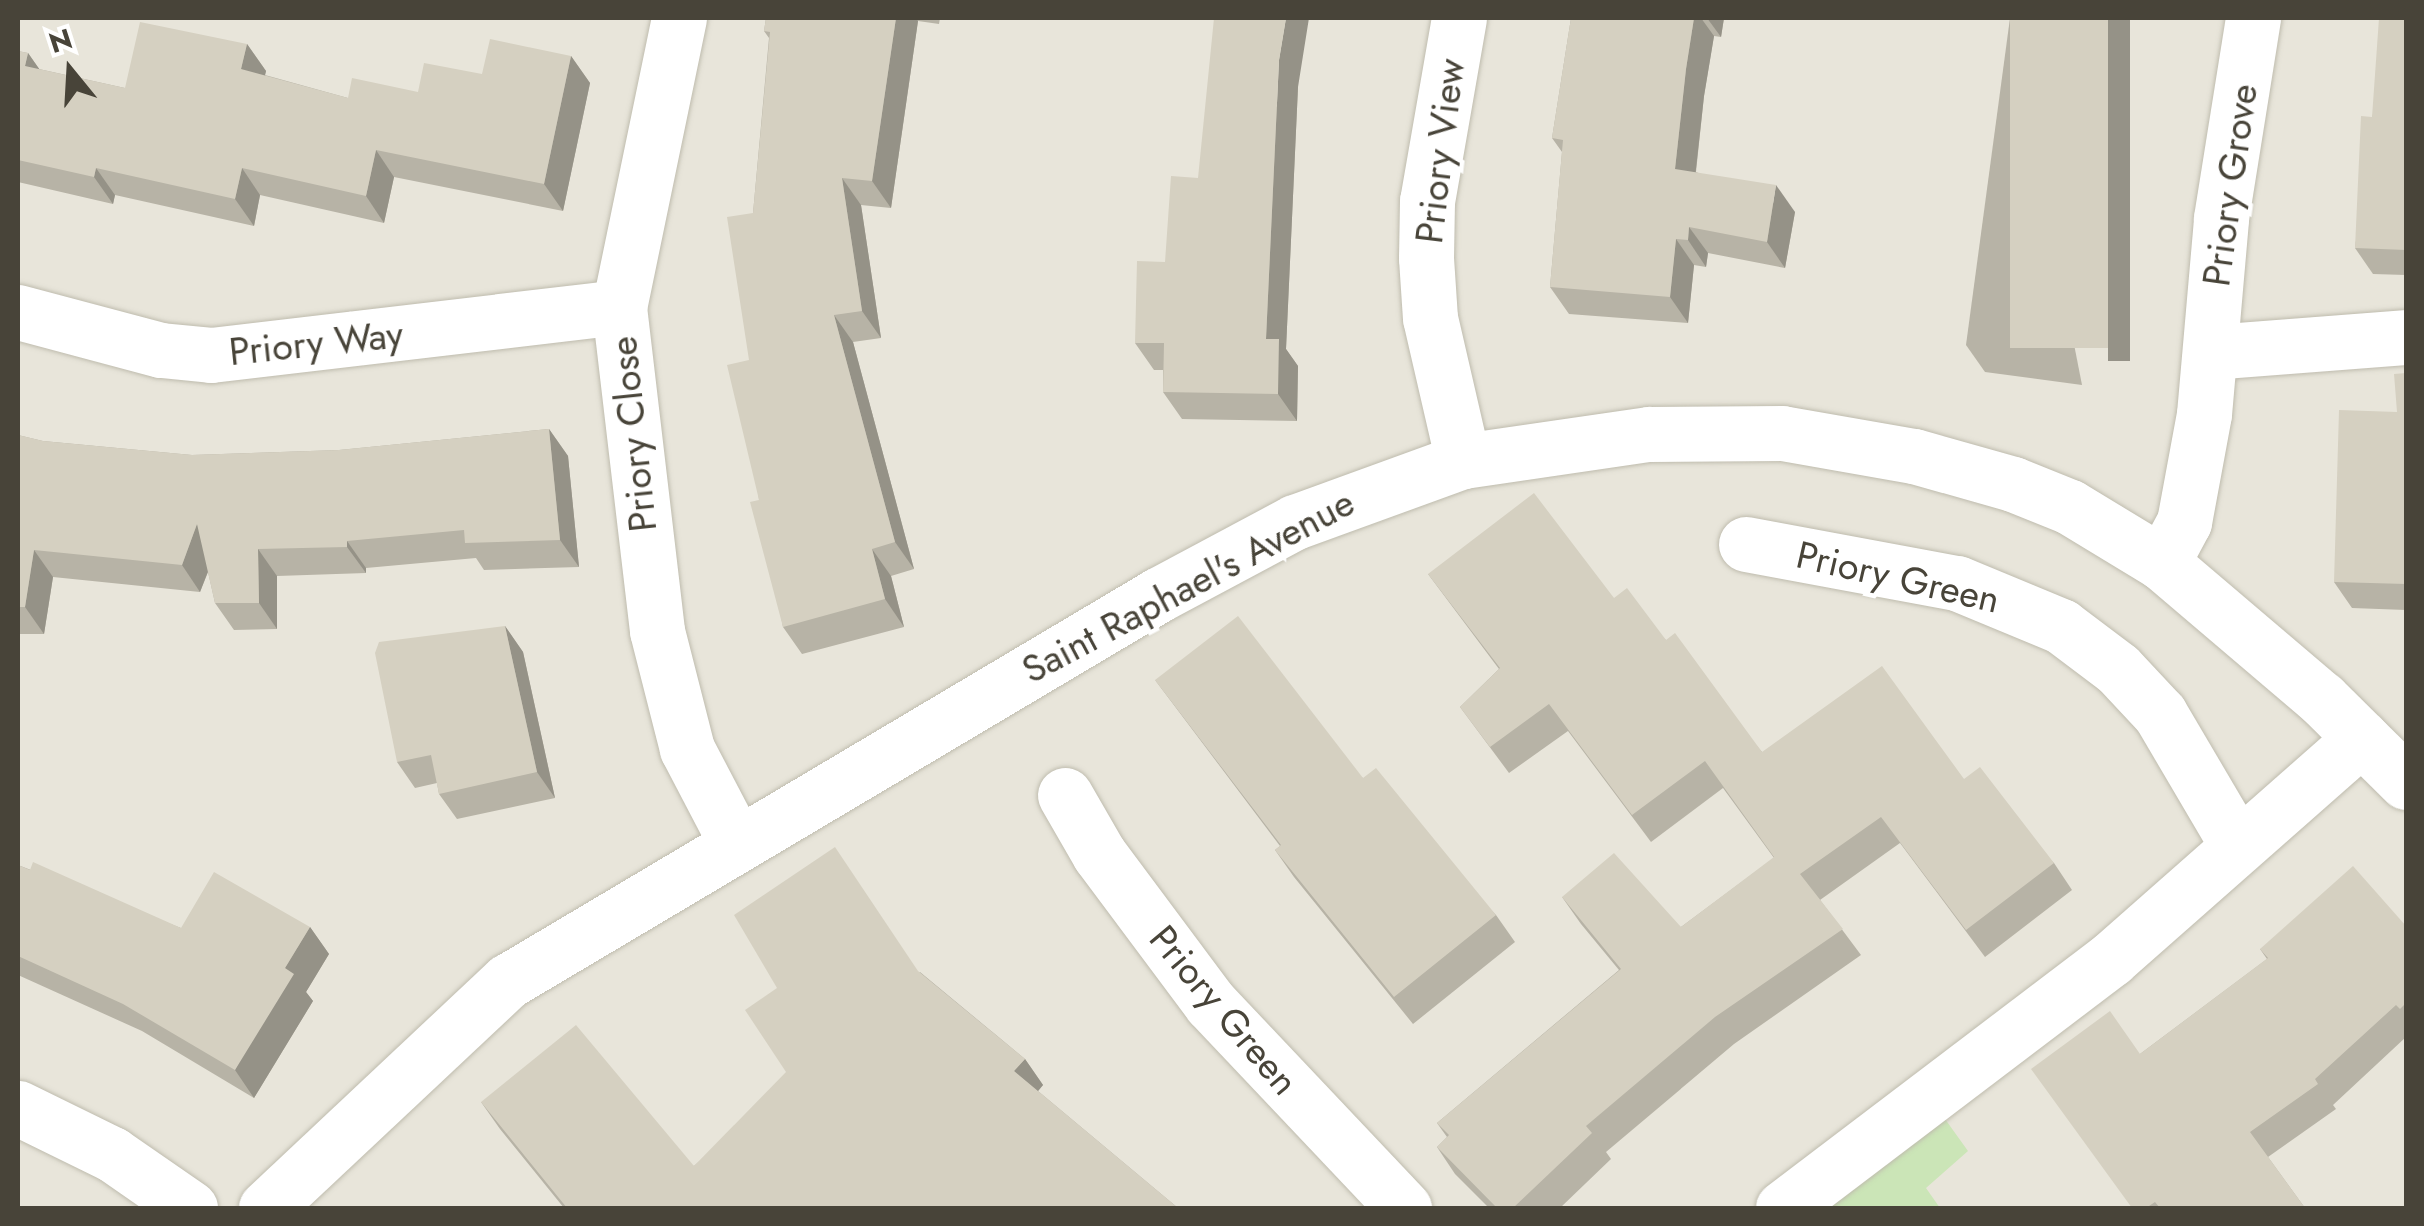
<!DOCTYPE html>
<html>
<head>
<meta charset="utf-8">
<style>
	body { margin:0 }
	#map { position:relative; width:2424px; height:1226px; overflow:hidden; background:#f4f3eb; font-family:Jost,sans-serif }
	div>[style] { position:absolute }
	.residential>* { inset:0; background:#e8e5da; transform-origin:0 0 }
	.green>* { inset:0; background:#cbe5b7 }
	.roads { filter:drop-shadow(0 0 2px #bfbcae) drop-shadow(0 0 2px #bfbcae) }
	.street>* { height:55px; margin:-27.5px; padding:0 27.5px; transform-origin:27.5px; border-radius:27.5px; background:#fff }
	.wall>* { inset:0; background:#b7b3a6 }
	.shaded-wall>* { inset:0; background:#959287; transform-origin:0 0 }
	.building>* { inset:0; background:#d5d0c1; transform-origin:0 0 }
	span { translate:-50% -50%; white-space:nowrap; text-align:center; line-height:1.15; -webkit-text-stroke:9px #fff; paint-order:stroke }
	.street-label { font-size:38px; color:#484439 }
	.frame { position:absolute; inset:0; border:20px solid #484439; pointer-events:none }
	.north { position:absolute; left:20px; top:20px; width:100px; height:100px; -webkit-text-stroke:8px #fff; paint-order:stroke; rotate:342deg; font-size:28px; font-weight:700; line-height:40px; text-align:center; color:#484439 }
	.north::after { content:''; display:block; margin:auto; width:35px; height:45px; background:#484439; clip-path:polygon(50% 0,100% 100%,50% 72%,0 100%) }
</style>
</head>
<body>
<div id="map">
	<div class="residential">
		<div style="left:18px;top:18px;width:2388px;height:1190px"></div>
	</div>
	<div class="green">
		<div style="clip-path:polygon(1940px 1112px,1968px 1151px,1926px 1188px,1940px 1208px,1828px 1208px)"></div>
	</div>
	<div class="roads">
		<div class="street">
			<div style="left:679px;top:18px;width:295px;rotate:101.7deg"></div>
			<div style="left:619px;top:307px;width:326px;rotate:83.3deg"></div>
			<div style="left:657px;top:631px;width:122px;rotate:75.7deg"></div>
			<div style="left:687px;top:749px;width:104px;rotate:62.4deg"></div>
			<div style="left:1459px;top:18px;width:186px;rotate:99.9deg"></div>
			<div style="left:1427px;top:201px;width:57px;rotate:91deg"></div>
			<div style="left:1426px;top:258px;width:60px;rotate:86.2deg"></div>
			<div style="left:1430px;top:318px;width:147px;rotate:77deg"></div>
			<div style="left:18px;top:312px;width:148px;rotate:14.9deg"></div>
			<div style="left:161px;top:350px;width:50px;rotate:5.7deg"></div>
			<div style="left:211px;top:355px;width:411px;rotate:-6.7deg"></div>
			<div style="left:2211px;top:352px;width:196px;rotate:-4.4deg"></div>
			<div style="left:1746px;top:544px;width:215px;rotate:10.5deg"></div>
			<div style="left:1957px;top:583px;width:113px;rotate:22.5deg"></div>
			<div style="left:2061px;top:626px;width:71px;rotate:37deg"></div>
			<div style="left:2118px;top:669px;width:62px;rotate:47deg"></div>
			<div style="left:2160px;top:714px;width:150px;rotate:59.5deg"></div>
			<div style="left:2162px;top:563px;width:47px;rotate:-61.8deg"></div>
			<div style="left:2184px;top:522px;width:110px;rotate:-79.5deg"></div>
			<div style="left:2204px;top:414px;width:197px;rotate:-85deg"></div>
			<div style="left:2221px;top:218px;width:203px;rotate:-80.9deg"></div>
			<div style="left:1065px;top:795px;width:68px;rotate:60deg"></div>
			<div style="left:1099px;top:854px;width:187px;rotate:53.3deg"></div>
			<div style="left:1211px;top:1004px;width:281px;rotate:46.6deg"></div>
			<div style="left:18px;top:1108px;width:105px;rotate:26.1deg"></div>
			<div style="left:112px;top:1154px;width:95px;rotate:34.7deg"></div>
			<div style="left:266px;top:1208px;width:332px;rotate:-43.2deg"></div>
			<div style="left:508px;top:981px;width:756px;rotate:-30.7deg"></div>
			<div style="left:1158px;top:595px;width:155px;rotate:-28.1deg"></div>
			<div style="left:1295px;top:522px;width:179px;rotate:-20deg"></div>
			<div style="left:1463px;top:461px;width:188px;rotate:-8.3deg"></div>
			<div style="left:1649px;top:434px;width:133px;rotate:-0.4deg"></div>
			<div style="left:1782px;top:433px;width:134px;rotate:9.9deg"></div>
			<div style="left:1914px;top:456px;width:103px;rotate:15.8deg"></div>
			<div style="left:2013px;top:484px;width:61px;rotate:22deg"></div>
			<div style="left:2070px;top:507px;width:108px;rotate:31.3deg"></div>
			<div style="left:2162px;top:563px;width:210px;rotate:40.4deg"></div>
			<div style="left:2322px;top:699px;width:118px;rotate:44.7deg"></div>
			<div style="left:1783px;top:1208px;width:412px;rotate:-37.2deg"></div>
			<div style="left:2111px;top:959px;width:334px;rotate:-41.4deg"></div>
		</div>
	</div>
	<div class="wall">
		<div style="clip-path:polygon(766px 18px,940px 18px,939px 24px,918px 21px,891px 208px,861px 205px,881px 338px,853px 342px,914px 569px,891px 576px,904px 627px,802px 654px,783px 627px,759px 500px,749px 360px,753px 213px,769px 38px,764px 31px)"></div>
		<div style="clip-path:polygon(1571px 18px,1724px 18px,1721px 37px,1714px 36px,1704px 96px,1696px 172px,1795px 212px,1785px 268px,1708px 253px,1706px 267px,1694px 265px,1688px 323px,1569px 314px,1550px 287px,1562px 152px,1552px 138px)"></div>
		<div style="clip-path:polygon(2010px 18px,2082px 385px,1985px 372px,1966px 345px)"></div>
		<div style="clip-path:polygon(2406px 18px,2406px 275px,2373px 274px,2355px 248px,2372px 117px)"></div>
		<div style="clip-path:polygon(247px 44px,266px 71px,265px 75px,348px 98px,418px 92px,482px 74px,571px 56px,590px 83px,563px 211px,394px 177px,384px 223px,260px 195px,254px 226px,115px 195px,113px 204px,18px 182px,18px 51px,28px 53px,39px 69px,125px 88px)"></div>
		<div style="clip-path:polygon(1298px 87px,1286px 349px,1298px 366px,1297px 421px,1182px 419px,1163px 392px,1163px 370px,1154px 370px,1135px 343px,1198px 178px)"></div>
		<div style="clip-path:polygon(2406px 373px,2406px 610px,2352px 608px,2334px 582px,2397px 412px)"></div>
		<div style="clip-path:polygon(549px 429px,568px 456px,579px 567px,484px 570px,476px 558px,366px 568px,366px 573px,277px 576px,277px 629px,234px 630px,215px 603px,208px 572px,200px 592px,53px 577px,44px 634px,18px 634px,18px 435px,43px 441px,192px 455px,339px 450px)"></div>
		<div style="clip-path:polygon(1428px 574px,1614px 598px,1666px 640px,1762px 752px,1964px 779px,2054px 863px,2072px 890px,1985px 957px,1900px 843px,1820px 900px,1861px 955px,1734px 1044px,1606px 1152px,1611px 1159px,1560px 1208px,1489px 1208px,1455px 1174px,1437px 1147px,1447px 1137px,1437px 1123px,1619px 970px,1581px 924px,1562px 897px,1681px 927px,1774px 858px,1723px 788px,1651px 842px,1568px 731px,1509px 773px,1460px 707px,1499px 669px)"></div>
		<div style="clip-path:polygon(505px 626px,523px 652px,555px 798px,457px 819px,439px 794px,437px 783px,415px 788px,397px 762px)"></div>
		<div style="clip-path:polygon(1155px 680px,1363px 778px,1496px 915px,1515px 942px,1413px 1024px,1294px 877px,1275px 850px,1280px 846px)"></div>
		<div style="clip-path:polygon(18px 865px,181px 928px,310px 927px,329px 954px,306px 992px,313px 1001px,254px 1098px,142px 1031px,18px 975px)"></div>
		<div style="clip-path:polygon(2406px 926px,2406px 1037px,2333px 1105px,2336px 1109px,2268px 1157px,2305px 1208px,2132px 1208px,2140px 1054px,2267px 959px,2260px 949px)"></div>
		<div style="clip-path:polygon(920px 972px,1025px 1059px,1043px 1085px,1038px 1091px,1178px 1208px,564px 1208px,500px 1129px,481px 1102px,694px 1166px)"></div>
	</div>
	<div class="shaded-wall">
		<div style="clip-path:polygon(896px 18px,916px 18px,918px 21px,891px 208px,872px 181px)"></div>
		<div style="clip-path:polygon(1286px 18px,1309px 18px,1298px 87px,1286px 349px,1298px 366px,1297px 421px,1278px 394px,1266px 339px,1279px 60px)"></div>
		<div style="clip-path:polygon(1694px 18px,1701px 18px,1714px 36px,1704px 96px,1693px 196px,1675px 169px,1686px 69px)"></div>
		<div style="clip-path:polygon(1707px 18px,1724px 18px,1721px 37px)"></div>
		<div style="left:2108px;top:18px;width:22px;height:343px"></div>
		<div style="clip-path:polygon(247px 44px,266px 71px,260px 96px,241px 69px)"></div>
		<div style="clip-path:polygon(28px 53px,47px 80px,25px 66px)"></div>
		<div style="clip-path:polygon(571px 56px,590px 83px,563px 211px,544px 184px)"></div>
		<div style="clip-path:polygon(376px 150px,394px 177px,384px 223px,366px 196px)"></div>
		<div style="clip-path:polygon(96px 168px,115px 195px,113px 204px,94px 177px)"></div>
		<div style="clip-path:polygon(242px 168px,260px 195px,254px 226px,235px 199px)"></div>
		<div style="clip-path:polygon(842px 178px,861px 205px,881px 338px,862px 311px)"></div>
		<div style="clip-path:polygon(1776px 185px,1795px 212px,1785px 268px,1767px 242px)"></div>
		<div style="clip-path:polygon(1689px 227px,1708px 253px,1706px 267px,1688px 240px)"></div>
		<div style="clip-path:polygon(1676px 239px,1694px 265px,1688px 323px,1670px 297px)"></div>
		<div style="clip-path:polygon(834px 315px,853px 342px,914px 569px,895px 542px)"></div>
		<div style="clip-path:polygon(549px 429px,568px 456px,579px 567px,560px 540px)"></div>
		<div style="clip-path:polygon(197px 524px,216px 551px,200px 592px,182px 565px)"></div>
		<div style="clip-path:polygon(347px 541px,366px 568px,366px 573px,347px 547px)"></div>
		<div style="clip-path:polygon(258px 549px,277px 576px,277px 629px,259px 603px)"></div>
		<div style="clip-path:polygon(872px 549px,891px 576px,904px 627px,885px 599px)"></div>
		<div style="clip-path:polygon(34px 550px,53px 577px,44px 634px,25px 607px)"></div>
		<div style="clip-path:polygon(505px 626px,523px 652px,555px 798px,537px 772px)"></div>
		<div style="clip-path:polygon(310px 927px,329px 954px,306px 992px,313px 1001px,254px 1098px,235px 1070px,285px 968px)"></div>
		<div style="clip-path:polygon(1025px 1059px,1043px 1085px,1033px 1097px,1014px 1071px)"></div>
	</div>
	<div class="building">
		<div style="clip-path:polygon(766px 18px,896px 18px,872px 181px,842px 178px,862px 311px,834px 315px,895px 542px,872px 549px,885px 599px,783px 627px,750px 502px,759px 500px,727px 365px,749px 360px,727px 217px,753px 213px,770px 32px,764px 31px)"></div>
		<div style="clip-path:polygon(1214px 18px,1286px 18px,1279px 60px,1266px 339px,1279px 339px,1278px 394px,1163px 392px,1164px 343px,1135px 343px,1137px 261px,1165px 262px,1171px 176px,1198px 178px)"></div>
		<div style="clip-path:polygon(1571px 18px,1694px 18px,1686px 69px,1675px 169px,1776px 185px,1767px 242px,1689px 227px,1688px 240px,1676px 239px,1670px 297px,1550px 287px,1563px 140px,1552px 138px)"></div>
		<div style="left:2010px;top:18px;width:98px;height:330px"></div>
		<div style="clip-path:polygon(2379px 18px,2406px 18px,2406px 250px,2355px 248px,2361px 116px,2372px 117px)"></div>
		<div style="clip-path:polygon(140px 22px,247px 44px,241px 69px,348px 98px,352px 78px,418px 92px,424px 63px,482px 74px,490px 39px,571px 56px,544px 184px,376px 150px,366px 196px,242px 168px,235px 199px,96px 168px,94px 177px,18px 160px,18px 51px,28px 53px,25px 66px,125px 88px)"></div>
		<div style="clip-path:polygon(2406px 373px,2406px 584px,2334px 582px,2339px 410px,2397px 412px,2394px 374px)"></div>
		<div style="clip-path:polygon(549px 429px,560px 540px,465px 543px,464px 530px,347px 541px,347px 547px,258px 549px,259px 603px,215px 603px,197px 524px,182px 565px,34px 550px,25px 607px,18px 607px,18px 435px,43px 441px,192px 455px,339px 450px)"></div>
		<div style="clip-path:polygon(1534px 493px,1614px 598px,1627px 588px,1666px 640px,1675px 633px,1762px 752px,1882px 666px,1964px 779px,1980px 767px,2054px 863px,1966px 930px,1881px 817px,1800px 874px,1843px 929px,1715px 1017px,1586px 1126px,1592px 1133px,1513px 1208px,1497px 1208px,1437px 1147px,1449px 1135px,1437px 1123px,1621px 969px,1562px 897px,1614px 853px,1681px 927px,1774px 857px,1705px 761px,1632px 815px,1549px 704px,1490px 747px,1460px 707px,1500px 668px,1428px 574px)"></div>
		<div style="clip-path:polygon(1238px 616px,1363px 778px,1376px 768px,1496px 915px,1394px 997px,1275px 850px,1281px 845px,1155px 680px)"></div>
		<div style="clip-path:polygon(505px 626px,537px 772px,439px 794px,431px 755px,397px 762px,375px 653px,379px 642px)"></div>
		<div style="clip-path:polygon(835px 847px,918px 971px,1025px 1059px,1014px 1071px,1178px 1208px,567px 1208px,481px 1102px,576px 1025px,694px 1166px,786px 1072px,745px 1010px,777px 988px,734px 915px)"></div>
		<div style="clip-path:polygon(33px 862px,181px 928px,214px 872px,310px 927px,285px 968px,294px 974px,235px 1070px,123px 1004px,18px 956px,18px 865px,30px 870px)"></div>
		<div style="clip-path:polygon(2353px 866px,2406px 926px,2406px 1003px,2400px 1009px,2396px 1005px,2315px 1079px,2318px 1084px,2250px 1132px,2305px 1208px,2160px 1208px,2155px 1202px,2146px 1208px,2132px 1208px,2031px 1069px,2110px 1011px,2140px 1054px,2268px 958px,2260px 949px)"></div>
	</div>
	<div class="street-label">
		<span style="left:1440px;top:151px;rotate:-83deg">Priory View</span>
		<span style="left:2230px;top:185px;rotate:-82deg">Priory Grove</span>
		<span style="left:316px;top:343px;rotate:-6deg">Priory Way</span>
		<span style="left:633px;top:434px;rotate:-96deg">Priory Close</span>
		<span style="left:1898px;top:577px;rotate:13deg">Priory Green</span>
		<span style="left:1188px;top:586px;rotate:-28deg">Saint Raphael's Avenue</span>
		<span style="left:1224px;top:1010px;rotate:50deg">Priory Green</span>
	</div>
	<div class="frame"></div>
	<div class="north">N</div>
</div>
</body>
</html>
